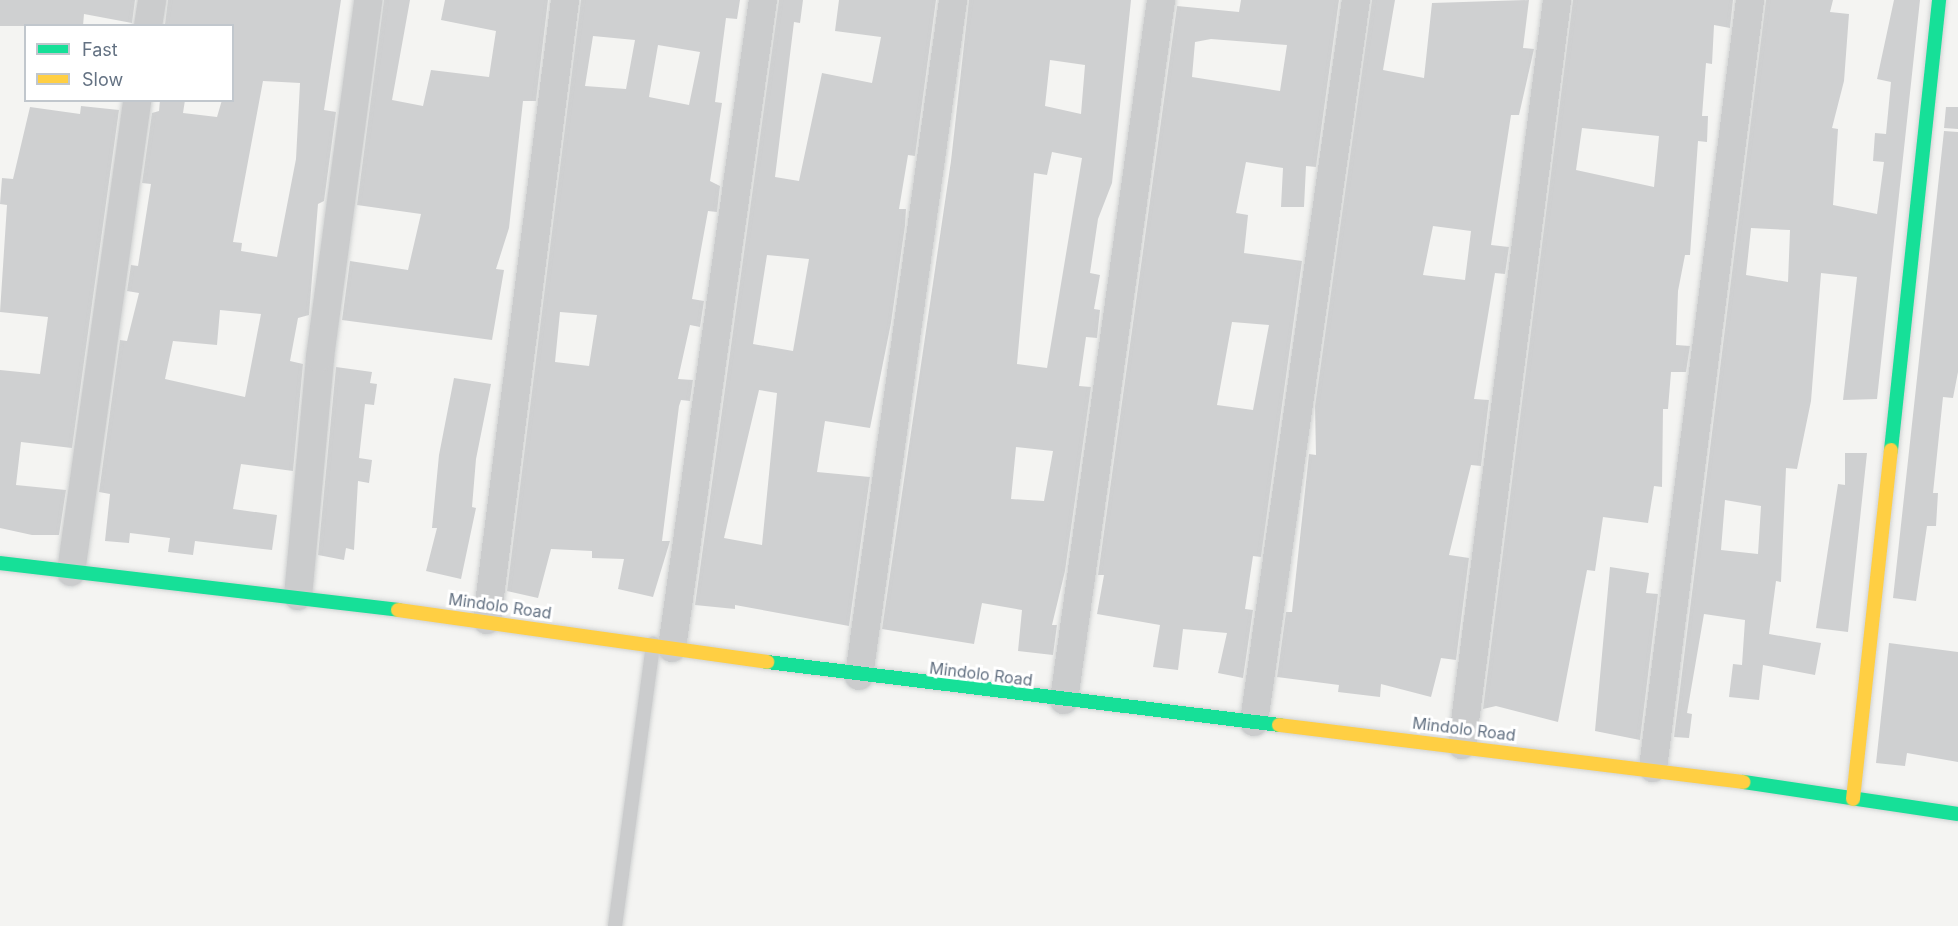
<!DOCTYPE html>
<html>
<head>
<meta charset="utf-8">
<style>
	body { margin:0 }
	#map { position:relative; width:1958px; height:926px; overflow:hidden; background:#f4f4f2; font-family:Inter,sans-serif }
	div>[style] { position:absolute }
	.building>* { inset:0; background:#cfd0d1 }
	.roads { filter:drop-shadow(0 0 2px #d0d2d2) drop-shadow(0 0 2px #d0d2d2) }
	.lane>* { height:14px; margin:-7px; padding:0 7px; transform-origin:7px; border-radius:7px; background:#cbcccd }
	.street>* { height:28px; margin:-14px; padding:0 14px; transform-origin:14px; border-radius:14px; background:#cbcccd }
	.fast>* { height:14px; margin:-7px; padding:0 7px; transform-origin:7px; border-radius:7px; background:#16e098 }
	.slow>* { height:14px; margin:-7px; padding:0 7px; transform-origin:7px; border-radius:7px; background:#ffcf43 }
	span { translate:-50% -50%; white-space:nowrap; text-align:center; line-height:1.15; -webkit-text-stroke:6px #fff; paint-order:stroke }
	.street-label { font-size:16px; color:#647283 }
	.legend { position:absolute; left:24px; top:24px; width:210px; height:78px; box-sizing:border-box; background:#fff; border:2px solid #c1c7cd; margin:0; padding:8px 10px; list-style:none; font-size:18px; color:#647283 }
	.legend li { display:flex; align-items:center; gap:12px; height:30px }
	.legend b { width:30px; border:2px solid #c1c7cd }
</style>
</head>
<body>
<div id="map">
	<div class="building">
		<div style="clip-path:polygon(0 0,135px 0,132px 23px,84px 14px,83px 26px,0 26px)"></div>
		<div style="clip-path:polygon(evenodd,168px 0,341px 0,324px 110px,336px 112px,324px 201px,318px 204px,309px 315px,298px 318px,290px 361px,303px 364px,293px 471px,241px 464px,233px 509px,277px 515px,272px 550px,195px 541px,193px 555px,168px 552px,170px 538px,130px 533px,129px 543px,105px 541px,110px 494px,99px 492px,120px 340px,127px 341px,139px 293px,127px 291px,131px 265px,138px 266px,151px 184px,142px 183px,152px 113px,159px 111px,160px 100px,185px 100px,183px 113px,217px 117px,222px 100px,232px 100px,232px 26px,165px 24px,168px 0,263px 81px,300px 83px,296px 159px,277px 257px,241px 251px,242px 243px,233px 242px,263px 81px,168px 0,220px 310px,261px 314px,245px 397px,165px 379px,173px 341px,217px 345px,220px 310px)"></div>
		<div style="clip-path:polygon(384px 0,410px 0,392px 100px,423px 106px,431px 70px,489px 77px,496px 31px,441px 20px,445px 0,548px 0,536px 101px,523px 101px,509px 228px,496px 269px,504px 270px,492px 340px,342px 320px,350px 261px,408px 270px,421px 214px,357px 205px)"></div>
		<div style="clip-path:polygon(evenodd,581px 0,740px 0,737px 19px,726px 18px,715px 102px,722px 103px,710px 181px,720px 186px,717px 212px,708px 211px,692px 299px,704px 301px,700px 327px,690px 325px,678px 379px,693px 380px,690px 401px,681px 400px,679px 406px,662px 541px,670px 541px,653px 597px,618px 589px,624px 559px,592px 558px,592px 551px,551px 549px,538px 598px,507px 591px,581px 0,593px 36px,635px 40px,626px 89px,585px 86px,593px 36px,581px 0,658px 45px,700px 52px,689px 105px,649px 97px,658px 45px,581px 0,560px 312px,597px 315px,589px 366px,555px 362px,560px 312px)"></div>
		<div style="clip-path:polygon(evenodd,779px 0,803px 0,800px 23px,794px 22px,775px 177px,799px 181px,822px 73px,872px 83px,881px 37px,835px 31px,839px 0,936px 0,915px 156px,908px 155px,899px 209px,906px 209px,905px 226px,891px 323px,870px 428px,825px 421px,817px 472px,870px 477px,849px 626px,735px 605px,735px 609px,695px 605px,779px 0,767px 255px,809px 259px,793px 351px,753px 344px,767px 255px,779px 0,759px 390px,777px 393px,762px 545px,724px 538px,759px 390px)"></div>
		<div style="clip-path:polygon(evenodd,969px 0,1131px 0,1112px 183px,1098px 219px,1090px 273px,1100px 275px,1094px 309px,1100px 310px,1097px 338px,1086px 337px,1079px 386px,1091px 387px,1065px 571px,1052px 625px,1057px 625px,1053px 655px,1018px 651px,1022px 610px,982px 603px,974px 644px,882px 629px,951px 161px,969px 0,1050px 60px,1085px 65px,1081px 114px,1045px 106px,1050px 60px,969px 0,1052px 152px,1082px 158px,1047px 368px,1017px 364px,1034px 173px,1047px 175px,1052px 152px,969px 0,1016px 447px,1053px 451px,1044px 501px,1011px 499px,1016px 447px)"></div>
		<div style="clip-path:polygon(evenodd,1241px 0,1339px 0,1316px 167px,1306px 166px,1304px 207px,1281px 207px,1283px 168px,1246px 162px,1236px 213px,1248px 215px,1244px 253px,1302px 261px,1261px 557px,1253px 556px,1245px 609px,1253px 610px,1243px 678px,1218px 673px,1227px 633px,1183px 629px,1178px 670px,1153px 667px,1160px 625px,1097px 614px,1104px 575px,1098px 575px,1177px 6px,1239px 12px,1241px 0,1211px 39px,1287px 45px,1280px 91px,1192px 77px,1195px 42px,1211px 39px,1241px 0,1232px 322px,1269px 325px,1253px 410px,1217px 405px,1232px 322px)"></div>
		<div style="clip-path:polygon(evenodd,1372px 0,1395px 0,1383px 70px,1424px 78px,1432px 3px,1529px 0,1523px 48px,1534px 49px,1519px 115px,1511px 115px,1491px 245px,1509px 247px,1505px 274px,1495px 273px,1474px 399px,1489px 400px,1481px 466px,1471px 465px,1449px 555px,1469px 558px,1456px 660px,1441px 658px,1431px 697px,1381px 684px,1380px 697px,1338px 692px,1339px 685px,1277px 677px,1286px 612px,1292px 612px,1309px 454px,1316px 455px,1315px 406px,1372px 0,1433px 226px,1471px 231px,1465px 280px,1423px 275px,1433px 226px)"></div>
		<div style="clip-path:polygon(evenodd,1573px 0,1733px 0,1730px 28px,1714px 25px,1712px 64px,1706px 63px,1702px 116px,1708px 116px,1707px 142px,1698px 141px,1690px 255px,1685px 255px,1678px 291px,1676px 345px,1690px 346px,1686px 372px,1671px 372px,1668px 409px,1663px 409px,1662px 487px,1654px 486px,1648px 523px,1603px 517px,1595px 571px,1587px 570px,1558px 722px,1496px 706px,1483px 709px,1573px 0,1582px 128px,1659px 136px,1654px 187px,1576px 170px,1582px 128px)"></div>
		<div style="clip-path:polygon(evenodd,1766px 0,1833px 0,1830px 12px,1849px 14px,1844px 81px,1832px 128px,1838px 129px,1833px 205px,1877px 214px,1884px 162px,1873px 161px,1875px 133px,1886px 134px,1891px 82px,1877px 79px,1894px 0,1920px 0,1877px 399px,1843px 400px,1857px 277px,1821px 273px,1811px 401px,1797px 469px,1786px 468px,1781px 582px,1776px 581px,1769px 634px,1821px 643px,1815px 675px,1763px 665px,1759px 700px,1729px 697px,1733px 664px,1742px 665px,1745px 620px,1704px 614px,1687px 713px,1692px 714px,1689px 738px,1674px 737px,1766px 0,1751px 228px,1790px 230px,1788px 282px,1746px 275px,1751px 228px,1766px 0,1725px 500px,1761px 506px,1758px 554px,1721px 550px,1725px 500px)"></div>
		<div style="clip-path:polygon(81px 106px,119px 110px,72px 448px,21px 442px,16px 485px,66px 490px,59px 535px,32px 535px,0 528px,0 370px,40px 374px,48px 317px,0 312px,7px 205px,0 204px,2px 178px,13px 179px,30px 107px,80px 114px)"></div>
		<div style="clip-path:polygon(1946px 107px,1958px 107px,1958px 129px,1944px 128px)"></div>
		<div style="clip-path:polygon(1944px 131px,1958px 132px,1958px 372px,1953px 398px,1943px 397px,1933px 493px,1938px 493px,1936px 526px,1927px 526px,1916px 601px,1893px 598px)"></div>
		<div style="clip-path:polygon(336px 367px,372px 372px,370px 383px,377px 384px,374px 405px,365px 404px,359px 458px,372px 460px,369px 483px,358px 481px,354px 550px,346px 548px,344px 560px,318px 555px)"></div>
		<div style="clip-path:polygon(454px 378px,491px 384px,476px 459px,472px 507px,476px 508px,461px 579px,426px 571px,437px 528px,432px 528px,439px 455px)"></div>
		<div style="clip-path:polygon(1845px 453px,1867px 453px,1848px 632px,1816px 628px,1838px 484px,1845px 485px)"></div>
		<div style="clip-path:polygon(1610px 567px,1649px 573px,1646px 593px,1658px 594px,1640px 740px,1595px 731px)"></div>
		<div style="clip-path:polygon(1889px 643px,1958px 652px,1958px 762px,1907px 753px,1905px 766px,1876px 763px)"></div>
	</div>
	<div class="roads">
		<div class="lane">
			<div style="left:615px;top:926px;width:285px;rotate:-82.3deg"></div>
		</div>
		<div class="street">
			<div style="left:148px;top:26px;width:26px;rotate:-81deg"></div>
			<div style="left:71px;top:572px;width:477px;rotate:-82deg"></div>
			<div style="left:298px;top:596px;width:240px;rotate:-84.7deg"></div>
			<div style="left:320px;top:357px;width:360px;rotate:-82.3deg"></div>
			<div style="left:487px;top:620px;width:625px;rotate:-82.83deg"></div>
			<div style="left:672px;top:648px;width:654px;rotate:-82.01deg"></div>
			<div style="left:859px;top:676px;width:683px;rotate:-82.08deg"></div>
			<div style="left:1064px;top:700px;width:707px;rotate:-82.11deg"></div>
			<div style="left:1254px;top:722px;width:729px;rotate:-81.96deg"></div>
			<div style="left:1462px;top:745px;width:751px;rotate:-82.73deg"></div>
			<div style="left:1653px;top:768px;width:774px;rotate:-82.8deg"></div>
		</div>
		<div class="fast">
			<div style="left:1891px;top:450px;width:453px;rotate:-83.9deg"></div>
			<div style="left:0;top:563px;width:401px;rotate:6.7deg"></div>
			<div style="left:767px;top:662px;width:516px;rotate:7.01deg"></div>
			<div style="left:1744px;top:782px;width:216px;rotate:8.5deg"></div>
		</div>
		<div class="slow">
			<div style="left:398px;top:610px;width:373px;rotate:8deg"></div>
			<div style="left:1279px;top:725px;width:468px;rotate:7deg"></div>
			<div style="left:1853px;top:799px;width:351px;rotate:-83.8deg"></div>
		</div>
	</div>
	<div class="street-label">
		<span style="left:500px;top:606px;rotate:8deg">Mindolo Road</span>
		<span style="left:981px;top:674px;rotate:7deg">Mindolo Road</span>
		<span style="left:1464px;top:729px;rotate:7deg">Mindolo Road</span>
	</div>
	<ul class="legend">
	<li><b style="height:8px;background:#16e098"></b>Fast</li>
	<li><b style="height:8px;background:#ffcf43"></b>Slow</li>
	</ul>
</div>
</body>
</html>
